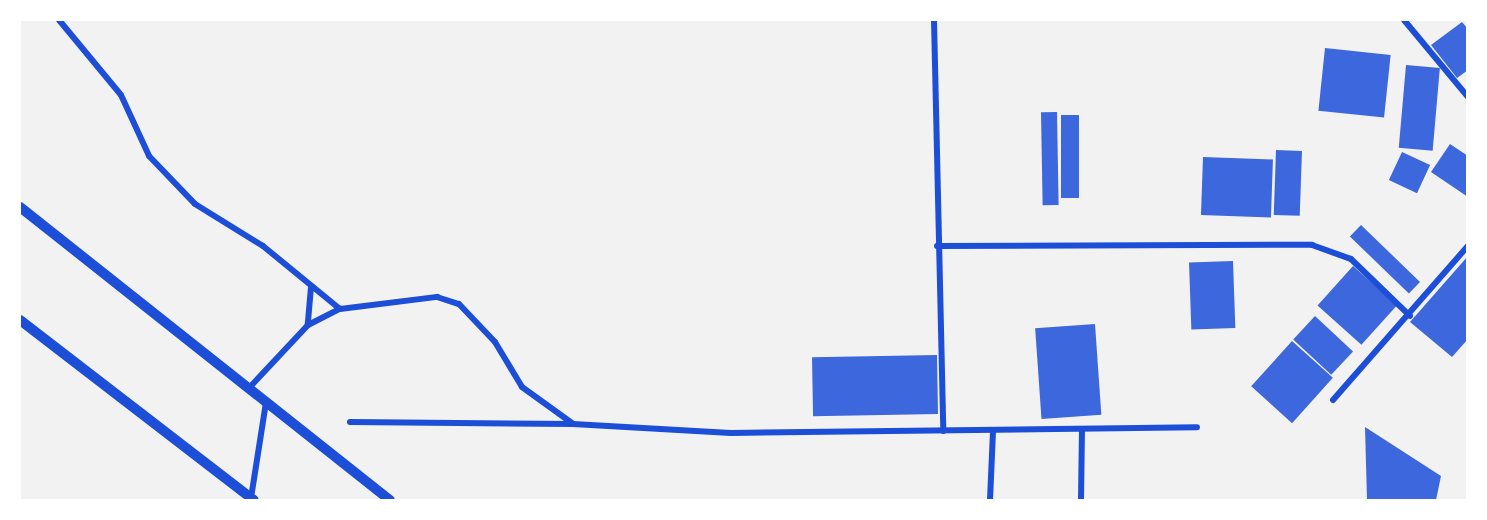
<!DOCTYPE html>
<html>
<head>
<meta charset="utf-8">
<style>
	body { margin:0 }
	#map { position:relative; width:1487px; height:520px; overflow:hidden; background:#f2f2f2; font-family:Arial,sans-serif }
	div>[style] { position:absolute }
	.building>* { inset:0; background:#3d67dc; transform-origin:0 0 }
	.minor>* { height:6px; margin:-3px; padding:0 3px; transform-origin:3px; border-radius:3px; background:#1d4ed8 }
	.tertiary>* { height:10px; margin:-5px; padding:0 5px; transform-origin:5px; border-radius:5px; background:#1d4ed8 }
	span { translate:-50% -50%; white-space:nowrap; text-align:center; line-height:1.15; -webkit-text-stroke:4.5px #fff; paint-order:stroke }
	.frame { position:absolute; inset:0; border:21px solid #fff; pointer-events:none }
</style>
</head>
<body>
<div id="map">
	<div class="building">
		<div style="clip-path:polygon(1462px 22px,1468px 29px,1468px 70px,1457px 78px,1431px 45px)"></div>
		<div style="left:1325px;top:48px;width:66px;height:63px;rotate:6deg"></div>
		<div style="left:1406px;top:65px;width:34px;height:83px;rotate:5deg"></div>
		<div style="left:1057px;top:112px;width:93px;height:16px;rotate:89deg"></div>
		<div style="left:1061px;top:115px;width:18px;height:83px"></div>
		<div style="clip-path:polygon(1450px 144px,1468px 156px,1468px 197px,1431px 172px)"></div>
		<div style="left:1276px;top:150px;width:26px;height:65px;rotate:2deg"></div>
		<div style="left:1402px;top:152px;width:31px;height:31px;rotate:25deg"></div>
		<div style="left:1203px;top:157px;width:70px;height:58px;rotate:2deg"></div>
		<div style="left:1361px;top:225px;width:82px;height:16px;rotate:44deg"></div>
		<div style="clip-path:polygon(1468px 256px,1468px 339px,1452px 357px,1410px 322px)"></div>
		<div style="left:1233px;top:261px;width:67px;height:44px;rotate:88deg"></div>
		<div style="left:1353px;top:266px;width:59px;height:53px;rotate:42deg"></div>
		<div style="left:1315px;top:316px;width:52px;height:32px;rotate:43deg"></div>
		<div style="left:1095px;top:324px;width:91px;height:60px;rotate:86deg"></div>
		<div style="left:1292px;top:341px;width:55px;height:61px;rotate:42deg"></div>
		<div style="left:937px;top:355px;width:59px;height:125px;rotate:89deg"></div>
		<div style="clip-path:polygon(1365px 427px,1441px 476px,1436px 500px,1367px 500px)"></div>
	</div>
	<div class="minor">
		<div style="left:59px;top:20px;width:97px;rotate:50.4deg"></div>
		<div style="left:121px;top:95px;width:67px;rotate:65.3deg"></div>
		<div style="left:149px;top:156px;width:66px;rotate:46.2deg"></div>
		<div style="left:195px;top:204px;width:80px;rotate:31.7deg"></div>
		<div style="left:263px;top:246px;width:99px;rotate:39.3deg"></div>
		<div style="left:340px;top:309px;width:98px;rotate:-7.1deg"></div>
		<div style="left:437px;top:297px;width:23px;rotate:18deg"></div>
		<div style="left:459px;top:304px;width:52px;rotate:46.5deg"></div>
		<div style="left:495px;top:342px;width:52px;rotate:59deg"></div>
		<div style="left:522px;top:387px;width:62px;rotate:35.8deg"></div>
		<div style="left:934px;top:20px;width:411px;rotate:88.7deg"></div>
		<div style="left:1404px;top:20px;width:100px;rotate:50.3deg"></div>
		<div style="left:937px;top:246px;width:375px;rotate:-0.2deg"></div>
		<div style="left:1312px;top:245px;width:41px;rotate:19.7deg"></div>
		<div style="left:1351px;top:259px;width:82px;rotate:44deg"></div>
		<div style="left:311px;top:287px;width:38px;rotate:95deg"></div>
		<div style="left:308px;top:325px;width:36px;rotate:-27deg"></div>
		<div style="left:249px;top:388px;width:86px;rotate:-46.9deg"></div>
		<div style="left:1333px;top:400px;width:205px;rotate:-48.8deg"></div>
		<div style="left:350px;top:422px;width:223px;rotate:0.5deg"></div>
		<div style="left:573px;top:424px;width:158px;rotate:3.3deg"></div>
		<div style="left:731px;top:433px;width:466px;rotate:-0.7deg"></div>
		<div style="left:251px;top:498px;width:97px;rotate:-81.1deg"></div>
		<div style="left:990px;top:500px;width:68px;rotate:-87.5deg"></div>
		<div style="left:1081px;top:500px;width:69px;rotate:-89.2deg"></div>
	</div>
	<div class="tertiary">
		<div style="left:20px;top:207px;width:472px;rotate:38.4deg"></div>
		<div style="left:20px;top:320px;width:295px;rotate:37.6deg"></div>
	</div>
	<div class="frame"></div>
</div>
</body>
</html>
